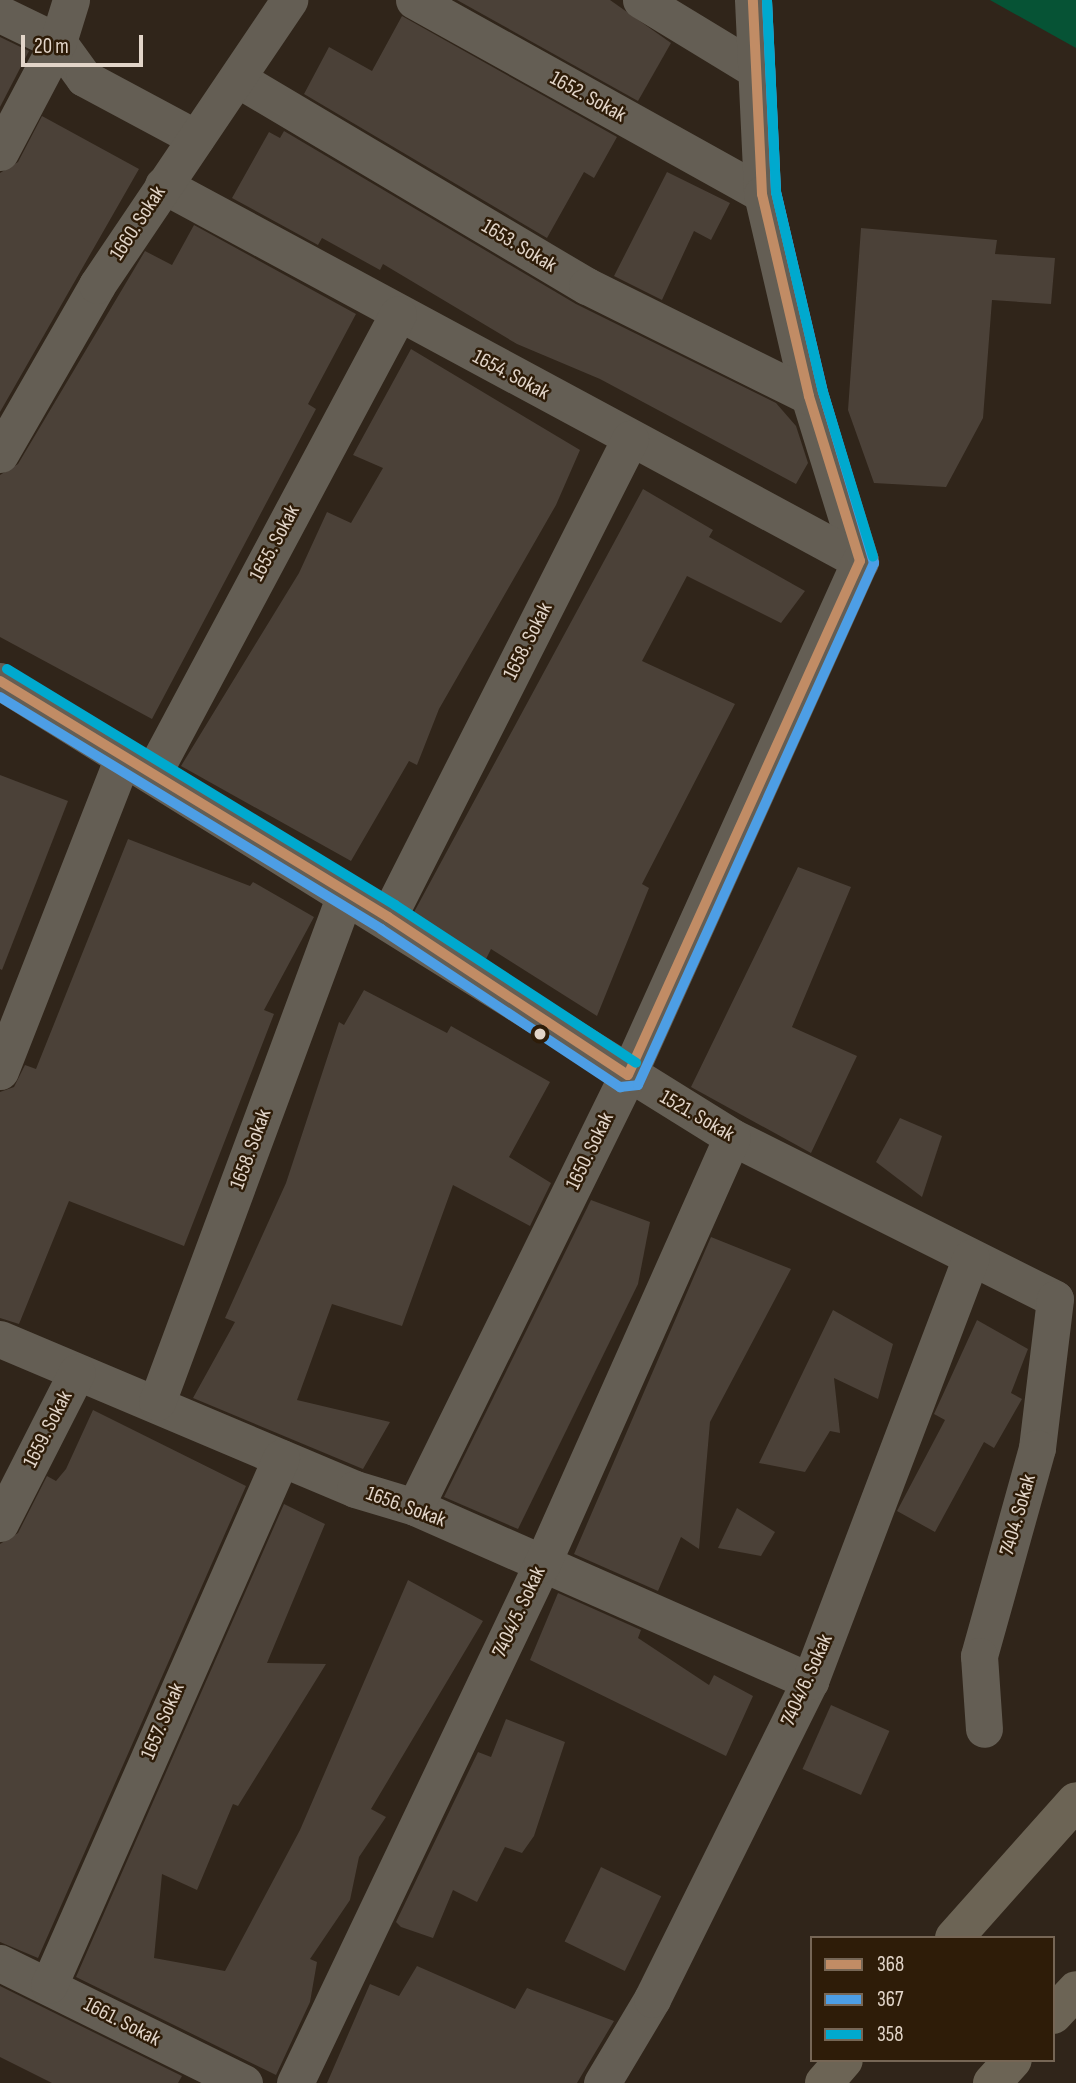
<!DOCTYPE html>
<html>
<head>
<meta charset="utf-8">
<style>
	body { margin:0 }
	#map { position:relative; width:1076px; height:2083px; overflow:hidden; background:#30251a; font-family:"Sofia Sans Condensed",sans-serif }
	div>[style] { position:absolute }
	.green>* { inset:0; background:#065335 }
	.building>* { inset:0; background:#4b4138; transform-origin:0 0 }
	.minor>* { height:37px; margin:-18.5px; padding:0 18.5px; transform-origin:18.5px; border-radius:18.5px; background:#645e54 }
	.motorway>* { height:38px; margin:-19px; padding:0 19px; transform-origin:19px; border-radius:19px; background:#6c6455 }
	.bus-1>* { height:10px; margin:-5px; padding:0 5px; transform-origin:5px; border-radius:5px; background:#c18c65 }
	.bus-2>* { height:10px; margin:-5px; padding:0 5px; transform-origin:5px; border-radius:5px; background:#4d9ee5 }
	.bus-3>* { height:10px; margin:-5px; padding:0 5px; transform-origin:5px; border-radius:5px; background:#00a9ce }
	.dots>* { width:19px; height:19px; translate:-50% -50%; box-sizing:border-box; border:4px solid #2e1c08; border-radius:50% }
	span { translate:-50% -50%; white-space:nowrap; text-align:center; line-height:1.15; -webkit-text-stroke:5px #2e1c08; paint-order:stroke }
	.street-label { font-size:21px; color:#e2d5c9 }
	.legend { position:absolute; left:810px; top:1936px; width:245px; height:126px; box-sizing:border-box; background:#2e1c08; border:2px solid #766655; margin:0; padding:9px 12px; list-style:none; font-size:21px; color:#e2d5c9 }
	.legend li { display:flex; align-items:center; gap:14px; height:35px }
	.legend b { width:35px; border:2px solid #766655 }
	.scale { position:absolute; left:21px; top:35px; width:122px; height:32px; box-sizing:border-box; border:4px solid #e2d5c9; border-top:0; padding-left:9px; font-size:21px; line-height:24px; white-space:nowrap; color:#e2d5c9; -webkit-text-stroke:5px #2e1c08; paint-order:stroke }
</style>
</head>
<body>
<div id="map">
	<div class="green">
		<div style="clip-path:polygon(990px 0,1076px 0,1076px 48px)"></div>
	</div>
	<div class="building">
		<div style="clip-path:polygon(457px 0,610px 0,671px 43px,638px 101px)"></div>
		<div style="clip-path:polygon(402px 16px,617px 137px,594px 178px,584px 172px,547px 238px,304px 94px,329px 47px,372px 71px)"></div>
		<div style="clip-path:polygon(0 37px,29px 51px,0 107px)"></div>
		<div style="clip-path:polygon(42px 116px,139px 169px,0 412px,0 173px,18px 162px)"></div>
		<div style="clip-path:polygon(284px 131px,576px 304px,776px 403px,796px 426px,808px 463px,796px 484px,600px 379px,517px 344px,383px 264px,380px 270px,322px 238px,318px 245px,232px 198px,269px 132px,280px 138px)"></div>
		<div style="clip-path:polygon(667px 172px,730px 203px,711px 240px,694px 231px,662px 300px,614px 276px)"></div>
		<div style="clip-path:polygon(194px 225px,356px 314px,308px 404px,316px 409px,152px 719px,0 637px,0 475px,18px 464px,145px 251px,172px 265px)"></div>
		<div style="clip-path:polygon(861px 228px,997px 240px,995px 254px,1055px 258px,1051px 304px,992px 300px,983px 418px,946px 487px,874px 483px,848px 410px)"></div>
		<div style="clip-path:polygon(411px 349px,580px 450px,556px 505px,439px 709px,417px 765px,409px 761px,351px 861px,181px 766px,299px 573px,327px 512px,351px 523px,383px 468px,353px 455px)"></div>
		<div style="clip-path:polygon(643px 489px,713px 530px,709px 537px,805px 591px,781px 623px,687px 576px,642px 661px,735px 704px,642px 884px,649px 888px,597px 1016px,491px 949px,486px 959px,413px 914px)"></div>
		<div style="clip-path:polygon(0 775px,68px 801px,2px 970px,0 969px)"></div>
		<div style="clip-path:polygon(128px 839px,250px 886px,253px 882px,314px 917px,264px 1010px,274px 1014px,184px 1246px,69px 1201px,19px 1324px,0 1318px,0 1092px,14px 1087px,25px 1065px,36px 1069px)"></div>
		<div style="clip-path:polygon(798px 867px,851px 887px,792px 1027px,857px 1056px,811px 1153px,691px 1087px)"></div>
		<div style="clip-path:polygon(364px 990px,447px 1033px,451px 1026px,550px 1082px,509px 1157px,551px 1183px,530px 1226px,453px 1185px,402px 1326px,332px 1304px,297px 1400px,390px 1422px,363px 1469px,193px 1398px,235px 1322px,225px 1318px,286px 1183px,339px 1022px,344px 1025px)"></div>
		<div style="clip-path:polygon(900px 1118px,942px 1136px,922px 1197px,876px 1162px)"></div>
		<div style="clip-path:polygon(591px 1200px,650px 1222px,638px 1284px,518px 1529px,444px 1497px)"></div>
		<div style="clip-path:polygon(711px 1237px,791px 1269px,710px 1422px,699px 1549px,681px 1537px,658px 1591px,574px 1554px)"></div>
		<div style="clip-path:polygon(833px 1310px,893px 1344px,878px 1399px,834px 1378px,840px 1433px,830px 1431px,805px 1472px,759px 1463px)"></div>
		<div style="clip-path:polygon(977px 1320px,1028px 1349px,1011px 1393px,1022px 1399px,994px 1448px,984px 1442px,935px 1532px,897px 1511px,945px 1420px,934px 1414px)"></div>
		<div style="clip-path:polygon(93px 1410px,246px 1486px,38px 1958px,0 1942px,0 1544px,18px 1533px,47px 1476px,56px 1481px,66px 1469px)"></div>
		<div style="clip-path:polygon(284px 1504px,325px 1524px,267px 1663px,326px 1664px,238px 1806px,233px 1804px,197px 1890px,162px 1874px,154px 1958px,225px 1971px,300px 1830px,408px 1580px,483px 1621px,371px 1809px,386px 1817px,359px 1857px,350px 1900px,310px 1959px,317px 1962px,310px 2002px,276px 2075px,76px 1977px)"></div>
		<div style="clip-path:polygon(737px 1508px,775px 1532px,761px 1556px,718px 1548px)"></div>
		<div style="clip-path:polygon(558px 1593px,641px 1630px,638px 1638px,709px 1685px,714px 1675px,753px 1696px,726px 1756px,530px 1660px)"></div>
		<div style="left:831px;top:1705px;width:64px;height:70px;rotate:24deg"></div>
		<div style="clip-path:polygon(506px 1719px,565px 1742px,534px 1836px,522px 1853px,505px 1847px,477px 1902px,453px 1890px,433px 1938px,401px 1927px,396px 1922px,478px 1752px,491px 1757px)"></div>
		<div style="left:601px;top:1867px;width:67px;height:83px;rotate:26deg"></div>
		<div style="clip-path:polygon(417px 1966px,515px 2009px,527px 1988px,614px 2021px,577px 2083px,327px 2083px,370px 1984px,399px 1996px)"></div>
		<div style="clip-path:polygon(0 1986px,182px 2076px,178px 2083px,52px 2083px,0 2057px)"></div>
	</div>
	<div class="minor">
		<div style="left:414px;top:0;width:398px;rotate:29.1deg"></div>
		<div style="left:641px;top:0;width:135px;rotate:31.3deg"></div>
		<div style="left:753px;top:0;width:194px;rotate:87.3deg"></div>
		<div style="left:762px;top:194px;width:207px;rotate:76.9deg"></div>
		<div style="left:809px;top:396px;width:173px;rotate:72.8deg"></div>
		<div style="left:0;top:14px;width:64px;rotate:25.8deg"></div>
		<div style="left:58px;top:42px;width:44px;rotate:54.2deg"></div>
		<div style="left:84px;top:78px;width:127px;rotate:28.2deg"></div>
		<div style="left:238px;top:79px;width:406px;rotate:30.7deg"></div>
		<div style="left:587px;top:286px;width:248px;rotate:26.4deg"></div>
		<div style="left:0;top:152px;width:124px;rotate:-62.2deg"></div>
		<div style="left:58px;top:42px;width:44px;rotate:-72.8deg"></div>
		<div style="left:163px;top:185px;width:792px;rotate:28.34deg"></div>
		<div style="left:0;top:454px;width:195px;rotate:-60.1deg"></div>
		<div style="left:97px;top:285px;width:344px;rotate:-56deg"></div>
		<div style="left:0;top:681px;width:862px;rotate:31.92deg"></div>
		<div style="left:732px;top:1137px;width:361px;rotate:26.6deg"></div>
		<div style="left:1055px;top:1299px;width:150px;rotate:96.9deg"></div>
		<div style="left:1037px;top:1448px;width:216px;rotate:105.6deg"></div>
		<div style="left:979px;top:1656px;width:73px;rotate:86.1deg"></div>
		<div style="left:153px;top:773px;width:520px;rotate:-61.91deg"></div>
		<div style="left:388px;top:917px;width:536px;rotate:-63.15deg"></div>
		<div style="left:0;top:1071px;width:337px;rotate:-68.6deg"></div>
		<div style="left:0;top:1339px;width:385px;rotate:22.9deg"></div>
		<div style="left:355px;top:1489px;width:63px;rotate:16.7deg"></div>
		<div style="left:415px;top:1507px;width:432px;rotate:23.8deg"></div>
		<div style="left:157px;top:1402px;width:541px;rotate:-69.65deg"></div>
		<div style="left:415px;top:1507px;width:482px;rotate:-63.8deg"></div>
		<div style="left:628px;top:1075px;width:564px;rotate:-65.71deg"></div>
		<div style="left:0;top:1523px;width:169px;rotate:-63deg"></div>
		<div style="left:0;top:1963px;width:272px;rotate:26.2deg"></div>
		<div style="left:49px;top:1985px;width:576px;rotate:-66.24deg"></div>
		<div style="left:295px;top:2083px;width:575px;rotate:-64.55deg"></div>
		<div style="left:542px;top:1564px;width:467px;rotate:-66deg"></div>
		<div style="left:602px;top:2083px;width:98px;rotate:-59.2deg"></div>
		<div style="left:652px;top:1999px;width:355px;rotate:-63.6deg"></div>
		<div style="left:810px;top:1681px;width:453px;rotate:-69.2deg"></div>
	</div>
	<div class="motorway">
		<div style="left:954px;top:1938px;width:183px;rotate:-48.3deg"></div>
		<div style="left:1053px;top:2015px;width:34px;rotate:-47deg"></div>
		<div style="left:824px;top:2083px;width:30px;rotate:-49deg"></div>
		<div style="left:992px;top:2083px;width:31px;rotate:-48deg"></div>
	</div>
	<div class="bus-1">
		<div style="left:0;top:681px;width:454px;rotate:31.3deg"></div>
		<div style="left:388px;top:917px;width:287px;rotate:33.4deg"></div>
		<div style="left:628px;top:1075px;width:564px;rotate:-65.71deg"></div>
		<div style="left:860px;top:561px;width:173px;rotate:-107.2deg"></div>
		<div style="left:809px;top:396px;width:207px;rotate:-103.1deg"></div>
		<div style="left:762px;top:194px;width:194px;rotate:-92.7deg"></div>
	</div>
	<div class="bus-2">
		<div style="left:0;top:697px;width:446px;rotate:31.3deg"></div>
		<div style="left:381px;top:929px;width:287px;rotate:33.5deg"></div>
		<div style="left:620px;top:1087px;width:18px;rotate:-6deg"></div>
		<div style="left:638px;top:1085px;width:573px;rotate:-65.67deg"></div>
		<div style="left:874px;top:563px;width:178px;rotate:-106.6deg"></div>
		<div style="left:823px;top:392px;width:205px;rotate:-103.2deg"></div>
		<div style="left:776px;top:192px;width:192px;rotate:-92.7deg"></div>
	</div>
	<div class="bus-3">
		<div style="left:767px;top:0;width:192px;rotate:87.3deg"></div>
		<div style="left:776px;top:192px;width:205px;rotate:76.8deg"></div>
		<div style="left:823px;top:392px;width:172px;rotate:73.1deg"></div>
		<div style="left:7px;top:669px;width:454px;rotate:31.3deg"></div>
		<div style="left:395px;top:905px;width:288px;rotate:33.2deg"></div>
	</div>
	<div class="dots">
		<div style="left:540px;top:1034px;background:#e2d5c9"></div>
	</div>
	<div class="street-label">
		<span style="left:588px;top:97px;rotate:29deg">1652. Sokak</span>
		<span style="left:138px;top:223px;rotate:-57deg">1660. Sokak</span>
		<span style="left:519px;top:246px;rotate:31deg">1653. Sokak</span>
		<span style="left:511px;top:375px;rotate:28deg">1654. Sokak</span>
		<span style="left:275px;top:543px;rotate:-62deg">1655. Sokak</span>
		<span style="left:528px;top:641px;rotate:-63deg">1658. Sokak</span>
		<span style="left:697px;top:1116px;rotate:30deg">1521. Sokak</span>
		<span style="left:251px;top:1149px;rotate:-70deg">1658. Sokak</span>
		<span style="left:590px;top:1151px;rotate:-64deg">1650. Sokak</span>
		<span style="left:48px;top:1429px;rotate:-63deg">1659. Sokak</span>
		<span style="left:406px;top:1507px;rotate:20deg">1656. Sokak</span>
		<span style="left:1018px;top:1515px;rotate:-74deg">7404. Sokak</span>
		<span style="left:519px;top:1612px;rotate:-65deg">7404/5. Sokak</span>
		<span style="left:807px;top:1680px;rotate:-66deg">7404/6. Sokak</span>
		<span style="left:163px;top:1721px;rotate:-67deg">1657. Sokak</span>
		<span style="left:122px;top:2022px;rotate:27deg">1661. Sokak</span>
	</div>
	<ul class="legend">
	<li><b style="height:9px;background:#c18c65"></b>368</li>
	<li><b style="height:9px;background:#4d9ee5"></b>367</li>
	<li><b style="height:9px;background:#00a9ce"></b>358</li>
	</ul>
	<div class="scale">20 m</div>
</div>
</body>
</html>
